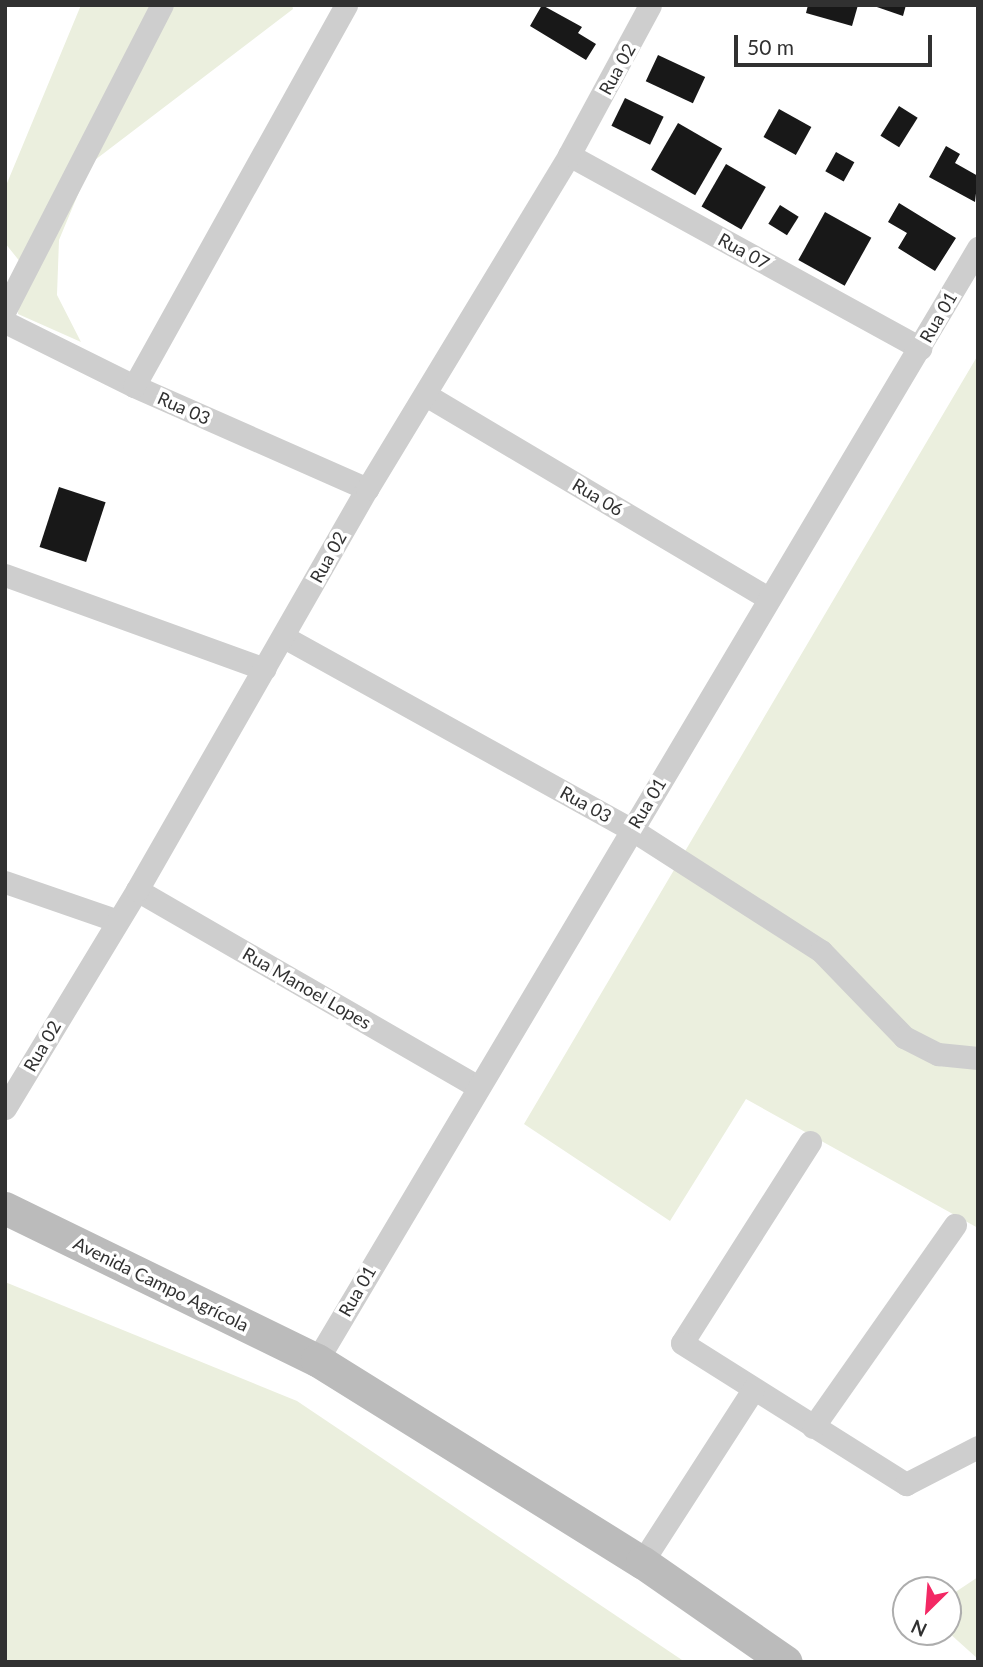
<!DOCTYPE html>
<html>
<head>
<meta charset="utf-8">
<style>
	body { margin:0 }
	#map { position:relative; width:983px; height:1667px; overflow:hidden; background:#fff; font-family:Lato,sans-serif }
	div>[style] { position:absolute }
	.green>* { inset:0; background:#ebefde }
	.building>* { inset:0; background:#181818; transform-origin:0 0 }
	.street>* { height:23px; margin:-11.5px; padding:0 11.5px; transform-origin:11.5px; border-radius:11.5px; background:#cecece }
	.secondary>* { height:33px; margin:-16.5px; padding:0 16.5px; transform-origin:16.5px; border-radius:16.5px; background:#bbb }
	span { translate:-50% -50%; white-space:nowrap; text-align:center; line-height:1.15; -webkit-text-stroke:7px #fff; paint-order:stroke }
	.street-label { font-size:18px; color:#313131 }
	.frame { position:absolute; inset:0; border:7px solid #313131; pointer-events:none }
	.north { position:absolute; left:892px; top:1576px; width:70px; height:70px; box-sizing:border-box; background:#fff; border:2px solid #adadad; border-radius:50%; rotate:205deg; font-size:19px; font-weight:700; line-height:28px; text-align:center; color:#313131 }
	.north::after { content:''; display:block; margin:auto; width:24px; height:32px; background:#f32864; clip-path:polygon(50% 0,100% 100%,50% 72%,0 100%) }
	.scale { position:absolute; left:734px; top:35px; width:198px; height:32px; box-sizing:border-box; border:4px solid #313131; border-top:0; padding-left:9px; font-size:21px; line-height:24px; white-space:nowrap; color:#313131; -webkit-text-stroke:5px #fff; paint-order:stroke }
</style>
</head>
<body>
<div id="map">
	<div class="green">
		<div style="clip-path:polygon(81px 5px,292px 5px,293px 9px,91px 163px,59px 240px,57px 295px,81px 342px,18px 314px,21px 263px,5px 243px,5px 188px)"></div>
		<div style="clip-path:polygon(978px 355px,978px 1228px,746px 1099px,670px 1221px,524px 1124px)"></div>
		<div style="clip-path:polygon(5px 1282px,297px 1401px,685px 1662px,5px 1662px)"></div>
		<div style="clip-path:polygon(978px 1577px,978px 1659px,948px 1632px,948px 1597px)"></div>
	</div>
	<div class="building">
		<div style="clip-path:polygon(542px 5px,582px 27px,578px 33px,596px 44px,586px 60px,530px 26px)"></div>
		<div style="clip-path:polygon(808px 5px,858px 5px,852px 26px,806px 13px)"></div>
		<div style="clip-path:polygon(871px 5px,906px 5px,903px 16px)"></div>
		<div style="left:658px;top:55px;width:52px;height:29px;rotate:25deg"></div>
		<div style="left:625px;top:98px;width:43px;height:31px;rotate:26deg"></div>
		<div style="left:899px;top:106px;width:22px;height:35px;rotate:32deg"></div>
		<div style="left:779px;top:109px;width:37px;height:32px;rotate:29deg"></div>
		<div style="left:678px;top:123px;width:51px;height:54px;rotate:30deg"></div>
		<div style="clip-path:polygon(946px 146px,960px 154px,955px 163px,978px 176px,975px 202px,929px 177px)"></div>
		<div style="left:836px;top:152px;width:21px;height:22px;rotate:29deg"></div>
		<div style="left:726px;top:164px;width:46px;height:49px;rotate:30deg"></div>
		<div style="clip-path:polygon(899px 203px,956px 238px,935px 271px,898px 248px,907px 233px,888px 222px)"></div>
		<div style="left:780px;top:205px;width:22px;height:22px;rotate:32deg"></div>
		<div style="left:825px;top:212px;width:53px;height:55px;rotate:29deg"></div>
		<div style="left:59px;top:487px;width:49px;height:63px;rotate:18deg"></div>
	</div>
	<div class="street">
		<div style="left:569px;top:155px;width:401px;rotate:28.8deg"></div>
		<div style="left:5px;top:310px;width:343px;rotate:-62.8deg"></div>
		<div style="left:5px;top:322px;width:144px;rotate:26.4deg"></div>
		<div style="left:134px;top:386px;width:255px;rotate:23.8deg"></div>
		<div style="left:134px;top:386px;width:436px;rotate:-60.9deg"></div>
		<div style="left:426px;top:395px;width:399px;rotate:30.7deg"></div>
		<div style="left:5px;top:575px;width:276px;rotate:19.9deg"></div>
		<div style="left:284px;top:637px;width:397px;rotate:29deg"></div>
		<div style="left:631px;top:829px;width:226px;rotate:32.7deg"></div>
		<div style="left:821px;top:951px;width:120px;rotate:46deg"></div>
		<div style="left:904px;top:1037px;width:38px;rotate:27deg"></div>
		<div style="left:938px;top:1054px;width:40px;rotate:5.7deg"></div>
		<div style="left:5px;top:882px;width:116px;rotate:19.1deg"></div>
		<div style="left:137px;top:890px;width:394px;rotate:30deg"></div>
		<div style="left:5px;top:1108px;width:255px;rotate:-58.8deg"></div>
		<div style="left:137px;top:890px;width:462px;rotate:-60.2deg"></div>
		<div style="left:367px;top:489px;width:390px;rotate:-58.8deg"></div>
		<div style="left:569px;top:155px;width:170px;rotate:-61.6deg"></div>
		<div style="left:810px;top:1142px;width:238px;rotate:122.5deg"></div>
		<div style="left:682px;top:1343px;width:265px;rotate:32.2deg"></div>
		<div style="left:906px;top:1484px;width:81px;rotate:-27.2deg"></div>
		<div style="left:317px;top:1360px;width:1294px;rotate:-59.27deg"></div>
		<div style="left:813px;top:1427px;width:247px;rotate:-54.9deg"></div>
		<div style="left:642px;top:1562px;width:205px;rotate:-57.2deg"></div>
	</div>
	<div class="secondary">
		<div style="left:5px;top:1208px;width:347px;rotate:26deg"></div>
		<div style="left:317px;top:1360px;width:383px;rotate:31.9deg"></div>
		<div style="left:642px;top:1562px;width:175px;rotate:34.8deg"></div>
	</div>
	<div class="street-label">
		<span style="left:617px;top:69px;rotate:-61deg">Rua 02</span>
		<span style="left:744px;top:251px;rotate:29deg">Rua 07</span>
		<span style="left:938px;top:317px;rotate:-60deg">Rua 01</span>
		<span style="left:184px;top:408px;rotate:24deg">Rua 03</span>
		<span style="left:598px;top:497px;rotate:31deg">Rua 06</span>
		<span style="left:328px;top:557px;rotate:-61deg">Rua 02</span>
		<span style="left:647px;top:803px;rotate:-59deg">Rua 01</span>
		<span style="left:586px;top:804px;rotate:29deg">Rua 03</span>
		<span style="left:307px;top:988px;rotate:30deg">Rua Manoel Lopes</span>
		<span style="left:42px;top:1046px;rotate:-60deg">Rua 02</span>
		<span style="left:161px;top:1284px;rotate:26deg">Avenida Campo Agrícola</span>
		<span style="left:357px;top:1291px;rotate:-60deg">Rua 01</span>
	</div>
	<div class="frame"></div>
	<div class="north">N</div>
	<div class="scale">50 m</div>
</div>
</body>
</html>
